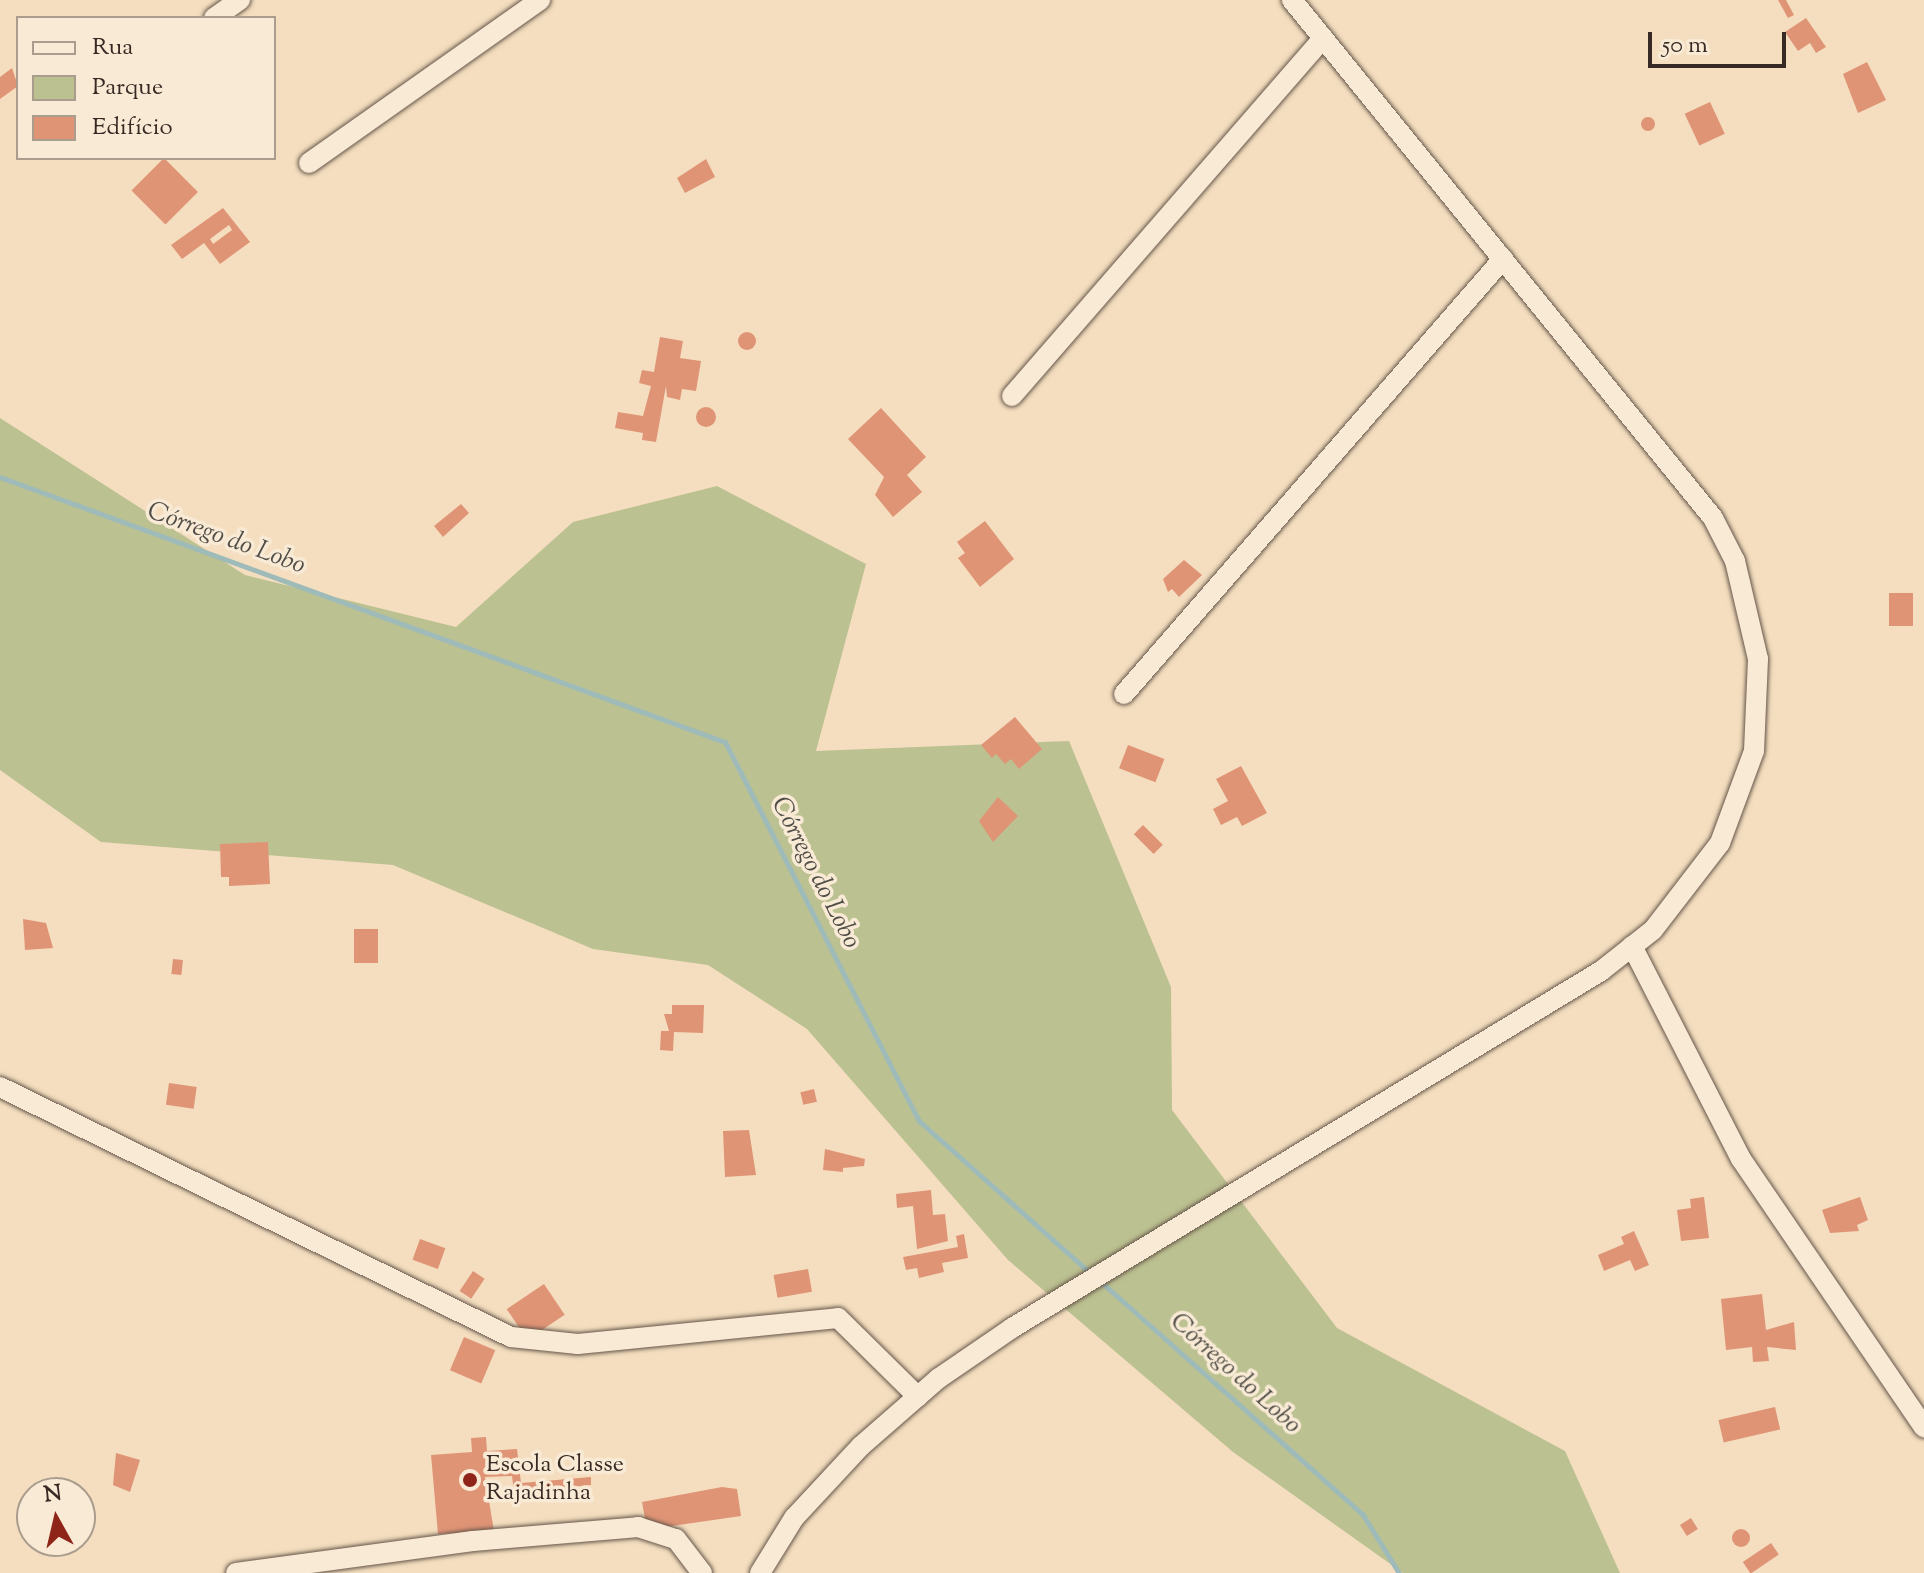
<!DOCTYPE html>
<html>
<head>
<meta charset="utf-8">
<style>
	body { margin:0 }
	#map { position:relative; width:1924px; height:1573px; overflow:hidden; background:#f4debf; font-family:"Sorts Mill Goudy",serif }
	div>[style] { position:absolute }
	.green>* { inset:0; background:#bcc191 }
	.stream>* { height:5px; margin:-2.5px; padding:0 2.5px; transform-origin:2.5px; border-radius:2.5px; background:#9ebbb9 }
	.building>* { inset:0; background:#e09476; transform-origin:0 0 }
	.round { border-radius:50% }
	.roads { filter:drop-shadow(0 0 2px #66564a) drop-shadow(0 0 2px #66564a) }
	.minor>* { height:20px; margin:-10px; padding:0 10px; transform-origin:10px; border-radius:10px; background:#f8ead5 }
	.dots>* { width:22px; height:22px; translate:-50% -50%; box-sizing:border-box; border:4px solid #f8ead5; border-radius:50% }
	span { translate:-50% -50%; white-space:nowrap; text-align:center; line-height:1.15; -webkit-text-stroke:7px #f8ead5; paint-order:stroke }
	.poi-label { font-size:24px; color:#372923 }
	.left { translate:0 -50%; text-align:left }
	.water-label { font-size:26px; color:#514e48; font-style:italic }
	.legend { position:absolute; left:16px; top:16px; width:260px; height:144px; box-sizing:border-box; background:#f8ead5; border:2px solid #ab9d8e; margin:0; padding:10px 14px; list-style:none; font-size:24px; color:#372923 }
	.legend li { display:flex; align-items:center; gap:16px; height:40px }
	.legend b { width:40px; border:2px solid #ab9d8e }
	.north { position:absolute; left:16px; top:1477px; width:80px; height:80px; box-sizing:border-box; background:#f8ead5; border:2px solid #ab9d8e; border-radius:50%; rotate:352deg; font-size:22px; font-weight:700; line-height:32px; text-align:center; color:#372923 }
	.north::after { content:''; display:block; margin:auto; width:28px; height:36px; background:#8f2418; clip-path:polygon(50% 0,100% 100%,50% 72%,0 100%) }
	.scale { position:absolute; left:1648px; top:32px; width:138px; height:36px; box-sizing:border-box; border:4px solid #372923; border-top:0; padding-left:10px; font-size:24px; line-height:28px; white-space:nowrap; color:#372923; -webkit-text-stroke:6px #f8ead5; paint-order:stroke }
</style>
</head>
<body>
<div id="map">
	<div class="green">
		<div style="clip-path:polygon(0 418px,245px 575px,456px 627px,573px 522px,717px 486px,866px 564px,816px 751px,1069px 741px,1171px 987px,1172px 1110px,1337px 1328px,1565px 1451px,1620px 1573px,1403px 1573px,1233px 1452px,1008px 1260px,807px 1029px,708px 965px,593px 949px,393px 865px,101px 842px,0 770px)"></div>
	</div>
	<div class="stream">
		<div style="left:0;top:477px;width:772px;rotate:20.08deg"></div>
		<div style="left:725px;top:742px;width:426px;rotate:62.9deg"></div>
		<div style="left:919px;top:1121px;width:229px;rotate:41.6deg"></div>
		<div style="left:1101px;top:1282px;width:351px;rotate:41.6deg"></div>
		<div style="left:1363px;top:1515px;width:68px;rotate:58.2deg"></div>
	</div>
	<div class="building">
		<div style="clip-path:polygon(1778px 0,1786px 0,1794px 15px,1788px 18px)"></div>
		<div style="clip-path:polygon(1806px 18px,1826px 47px,1816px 53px,1810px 43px,1798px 51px,1785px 32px)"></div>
		<div style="clip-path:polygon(1867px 62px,1886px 100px,1858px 113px,1843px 74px)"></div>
		<div style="clip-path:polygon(12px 68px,18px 86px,0 99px,0 77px)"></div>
		<div style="left:1710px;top:102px;width:35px;height:28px;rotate:65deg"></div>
		<div class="round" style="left:1641px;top:117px;width:14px;height:14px"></div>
		<div style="left:164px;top:158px;width:48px;height:46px;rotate:45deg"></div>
		<div style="clip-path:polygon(706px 159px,715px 177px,685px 193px,677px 178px)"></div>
		<div style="clip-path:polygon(evenodd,223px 208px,250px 242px,220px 264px,204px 243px,182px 259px,171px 245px,223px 208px,229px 225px,232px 230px,213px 244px,210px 239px,229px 225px)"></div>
		<div class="round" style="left:738px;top:332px;width:18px;height:18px"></div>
		<div style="clip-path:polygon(660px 337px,683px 341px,680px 358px,701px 361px,696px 391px,682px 389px,680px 400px,667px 397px,666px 386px,656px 442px,642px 440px,643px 433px,615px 428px,618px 412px,643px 416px,651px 386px,639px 383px,642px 370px,654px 372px)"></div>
		<div class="round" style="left:696px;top:407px;width:20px;height:20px"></div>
		<div style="clip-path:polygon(881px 408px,926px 457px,907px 475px,922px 492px,893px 517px,875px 495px,884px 477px,848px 439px)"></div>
		<div style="clip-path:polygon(461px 504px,469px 513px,443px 537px,434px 526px)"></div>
		<div style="clip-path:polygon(985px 521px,1014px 559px,980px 587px,958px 558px,965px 553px,957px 542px)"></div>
		<div style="clip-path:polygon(1184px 560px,1202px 575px,1179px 597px,1172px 589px,1168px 592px,1163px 579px)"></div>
		<div style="left:1913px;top:593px;width:33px;height:24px;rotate:90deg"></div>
		<div style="clip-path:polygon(1015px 717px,1042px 749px,1019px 769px,1011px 759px,1005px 764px,996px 754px,992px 758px,981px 745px)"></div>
		<div style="left:1128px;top:745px;width:39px;height:25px;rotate:21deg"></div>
		<div style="clip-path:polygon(1241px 766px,1267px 813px,1242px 826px,1237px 817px,1221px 825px,1213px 809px,1228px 801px,1216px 779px)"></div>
		<div style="clip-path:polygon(998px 797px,1018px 816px,993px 842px,979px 821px)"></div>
		<div style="left:1143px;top:825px;width:28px;height:13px;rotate:45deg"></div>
		<div style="clip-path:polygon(268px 842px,270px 884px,229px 886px,229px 877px,221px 877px,220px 844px)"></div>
		<div style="clip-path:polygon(23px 919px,46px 923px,53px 948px,25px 950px)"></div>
		<div style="left:354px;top:929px;width:24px;height:34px"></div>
		<div style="left:173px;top:959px;width:10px;height:15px;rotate:6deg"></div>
		<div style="clip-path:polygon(672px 1005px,704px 1005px,703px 1033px,674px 1032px,673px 1051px,660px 1050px,661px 1031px,669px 1031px,664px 1014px,672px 1014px)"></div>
		<div style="left:169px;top:1083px;width:28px;height:22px;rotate:8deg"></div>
		<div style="left:814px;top:1089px;width:13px;height:14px;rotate:77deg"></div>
		<div style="clip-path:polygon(749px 1130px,756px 1175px,725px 1177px,723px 1131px)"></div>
		<div style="clip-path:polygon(825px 1149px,865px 1159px,864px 1166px,843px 1168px,843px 1172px,823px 1170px)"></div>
		<div style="clip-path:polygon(931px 1190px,933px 1215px,945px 1214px,948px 1241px,917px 1249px,913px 1206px,897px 1208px,896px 1194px)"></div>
		<div style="clip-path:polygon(1704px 1197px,1709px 1238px,1681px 1241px,1677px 1210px,1691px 1208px,1690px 1199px)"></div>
		<div style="clip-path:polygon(1860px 1197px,1868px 1220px,1857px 1225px,1859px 1231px,1830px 1233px,1822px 1210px)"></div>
		<div style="clip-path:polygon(1634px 1231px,1649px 1265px,1635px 1271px,1630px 1260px,1604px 1271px,1598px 1255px,1624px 1244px,1621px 1237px)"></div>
		<div style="clip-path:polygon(964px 1234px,968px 1258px,942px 1263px,944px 1272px,919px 1278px,917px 1268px,906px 1270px,903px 1257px,958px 1247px,956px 1236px)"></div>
		<div style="left:420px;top:1239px;width:27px;height:22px;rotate:20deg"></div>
		<div style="left:808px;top:1269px;width:23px;height:35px;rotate:80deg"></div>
		<div style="left:473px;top:1271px;width:14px;height:24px;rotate:34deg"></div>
		<div style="left:544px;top:1284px;width:37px;height:45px;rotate:56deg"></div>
		<div style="clip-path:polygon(1762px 1294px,1766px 1330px,1794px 1322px,1796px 1350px,1767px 1347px,1769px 1361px,1753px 1362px,1752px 1347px,1726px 1350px,1721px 1299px)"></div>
		<div style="left:464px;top:1337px;width:34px;height:36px;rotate:23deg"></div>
		<div style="left:1775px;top:1407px;width:23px;height:58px;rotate:77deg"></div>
		<div style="clip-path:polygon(486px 1437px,487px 1451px,517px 1449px,521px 1483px,591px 1477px,591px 1485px,514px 1492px,512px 1476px,485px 1477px,494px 1531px,438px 1534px,431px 1455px,472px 1452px,471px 1438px)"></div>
		<div style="clip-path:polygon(116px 1453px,140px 1460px,130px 1492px,113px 1485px)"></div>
		<div style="clip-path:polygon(722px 1487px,737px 1489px,741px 1516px,651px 1529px,646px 1524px,642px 1502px)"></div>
		<div style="left:1691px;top:1518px;width:13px;height:13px;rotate:58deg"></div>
		<div class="round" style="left:1732px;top:1529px;width:18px;height:18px"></div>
		<div style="left:1771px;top:1543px;width:14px;height:34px;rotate:56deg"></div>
	</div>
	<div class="roads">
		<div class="minor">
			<div style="left:214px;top:18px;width:32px;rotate:-35deg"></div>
			<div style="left:309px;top:163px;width:283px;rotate:-35.2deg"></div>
			<div style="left:1012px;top:396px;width:474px;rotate:-49deg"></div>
			<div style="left:1124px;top:694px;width:577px;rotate:-48.94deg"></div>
			<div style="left:1632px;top:946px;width:239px;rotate:62.9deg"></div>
			<div style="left:1741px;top:1159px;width:325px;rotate:55.7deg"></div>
			<div style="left:0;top:1087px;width:569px;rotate:26.07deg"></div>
			<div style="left:511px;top:1337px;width:67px;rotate:6deg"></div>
			<div style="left:578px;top:1344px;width:261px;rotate:-5.7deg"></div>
			<div style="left:838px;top:1318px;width:112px;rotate:44.6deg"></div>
			<div style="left:236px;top:1573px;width:239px;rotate:-7.7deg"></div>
			<div style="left:473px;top:1541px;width:166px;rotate:-4.8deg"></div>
			<div style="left:638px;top:1527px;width:40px;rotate:18deg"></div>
			<div style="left:676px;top:1539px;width:43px;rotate:52.6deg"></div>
			<div style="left:760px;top:1573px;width:65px;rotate:-58.3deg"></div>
			<div style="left:794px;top:1518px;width:98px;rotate:-47.1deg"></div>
			<div style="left:861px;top:1446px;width:103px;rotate:-41.1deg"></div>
			<div style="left:939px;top:1378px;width:88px;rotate:-34.4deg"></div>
			<div style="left:1012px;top:1328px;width:689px;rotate:-31.22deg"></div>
			<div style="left:1601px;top:971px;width:66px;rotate:-38.3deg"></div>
			<div style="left:1653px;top:930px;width:110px;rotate:-52.4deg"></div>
			<div style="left:1720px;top:843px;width:98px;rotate:-69.7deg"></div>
			<div style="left:1754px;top:751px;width:92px;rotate:-87.5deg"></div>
			<div style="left:1758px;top:659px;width:101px;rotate:-103.2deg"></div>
			<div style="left:1735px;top:561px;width:48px;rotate:-117.1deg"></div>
			<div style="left:1713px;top:518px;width:668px;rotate:-129.1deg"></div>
		</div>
	</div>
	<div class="dots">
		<div style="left:470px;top:1480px;background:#8f2418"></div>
	</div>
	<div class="poi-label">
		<span class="left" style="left:486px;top:1480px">Escola Classe<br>Rajadinha</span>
	</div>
	<div class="water-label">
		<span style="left:226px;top:539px;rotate:20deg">Córrego do Lobo</span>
		<span style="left:815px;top:873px;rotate:63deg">Córrego do Lobo</span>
		<span style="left:1235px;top:1374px;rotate:42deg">Córrego do Lobo</span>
	</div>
	<ul class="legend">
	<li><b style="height:10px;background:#f8ead5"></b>Rua</li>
	<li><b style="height:22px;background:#bcc191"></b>Parque</li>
	<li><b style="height:22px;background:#e09476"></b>Edifício</li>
	</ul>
	<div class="north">N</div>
	<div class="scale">50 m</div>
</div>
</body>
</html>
